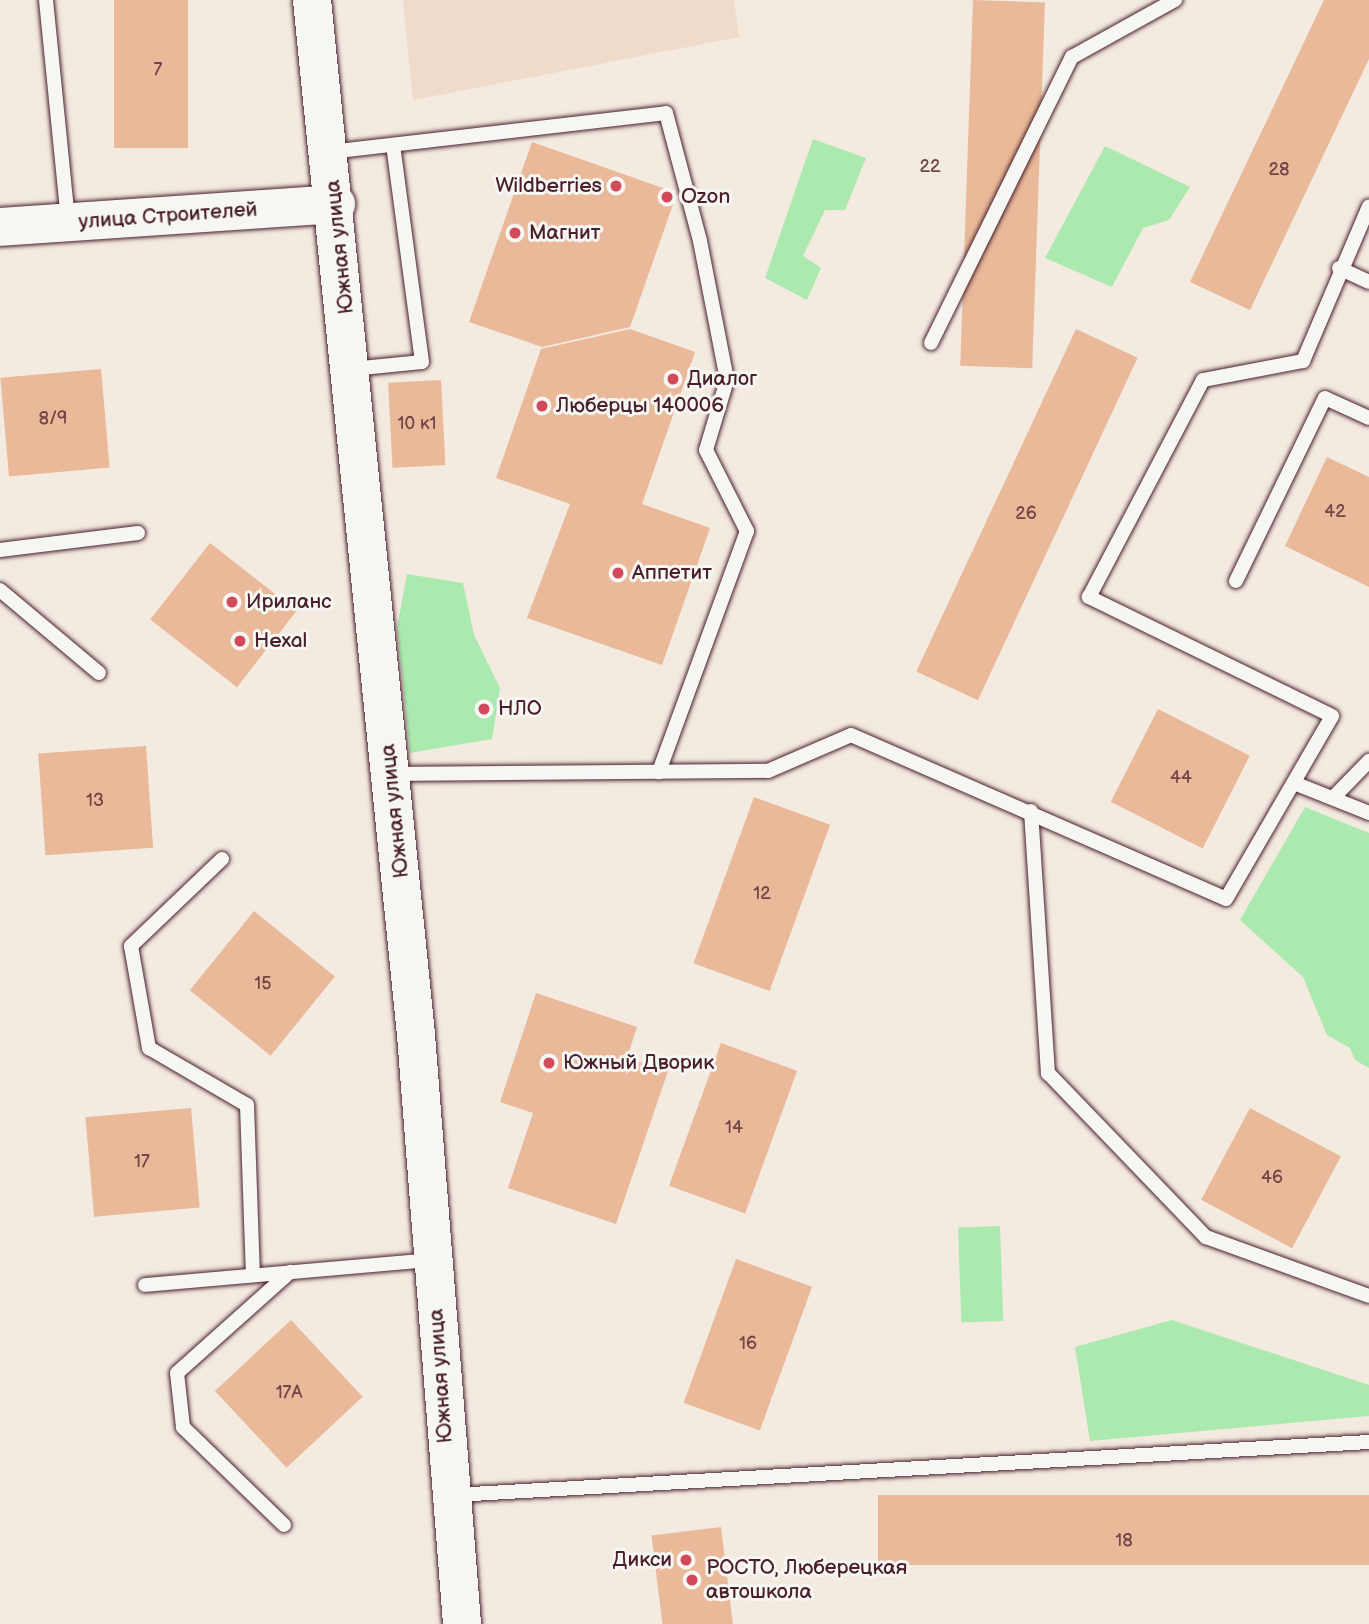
<!DOCTYPE html>
<html>
<head>
<meta charset="utf-8">
<style>
	body { margin:0 }
	#map { position:relative; width:1369px; height:1624px; overflow:hidden; background:#f3eae0; font-family:"Balsamiq Sans",sans-serif }
	div>[style] { position:absolute }
	.built>* { inset:0; background:#f0dbcb }
	.green>* { inset:0; background:#ace9af; transform-origin:0 0 }
	.building>* { inset:0; background:#e9b99a; transform-origin:0 0 }
	.roads { filter:drop-shadow(0 0 2px #4a1f2b) drop-shadow(0 0 2px #4a1f2b) }
	.lane>* { height:14px; margin:-7px; padding:0 7px; transform-origin:7px; border-radius:7px; background:#f6f6f2 }
	.secondary>* { height:38px; margin:-19px; padding:0 19px; transform-origin:19px; border-radius:19px; background:#f6f6f2 }
	.dots>* { width:19px; height:19px; translate:-50% -50%; box-sizing:border-box; border:4px solid #f6f6f2; border-radius:50% }
	span { translate:-50% -50%; white-space:nowrap; text-align:center; line-height:1.15; -webkit-text-stroke:6px #f6f6f2; paint-order:stroke }
	.number-label { font-size:18px; color:#724647 }
	.number-label span { -webkit-text-stroke-width:0 }
	.poi-label { font-size:21px; color:#4a1f2b }
	.right { translate:-100% -50%; text-align:right }
	.left { translate:0 -50%; text-align:left }
	.street-label { font-size:21px; color:#4a1f2b }
</style>
</head>
<body>
<div id="map">
	<div class="built">
		<div style="clip-path:polygon(403px 0,734px 0,739px 37px,413px 100px)"></div>
	</div>
	<div class="green">
		<div style="clip-path:polygon(813px 139px,866px 158px,845px 210px,825px 210px,803px 256px,821px 268px,807px 300px,765px 278px)"></div>
		<div style="clip-path:polygon(1105px 146px,1190px 187px,1169px 220px,1143px 228px,1112px 287px,1045px 258px)"></div>
		<div style="clip-path:polygon(407px 574px,463px 583px,474px 635px,500px 688px,492px 739px,410px 753px,397px 628px)"></div>
		<div style="clip-path:polygon(1305px 807px,1369px 833px,1369px 1068px,1355px 1060px,1350px 1048px,1327px 1035px,1303px 977px,1240px 920px)"></div>
		<div style="left:1000px;top:1226px;width:95px;height:42px;rotate:88deg"></div>
		<div style="clip-path:polygon(1172px 1320px,1369px 1385px,1369px 1416px,1090px 1441px,1075px 1347px)"></div>
	</div>
	<div class="building">
		<div style="left:114px;top:0;width:74px;height:148px"></div>
		<div style="left:973px;top:0;width:72px;height:366px;rotate:2deg"></div>
		<div style="clip-path:polygon(1324px 0,1369px 0,1369px 59px,1250px 310px,1190px 282px)"></div>
		<div style="clip-path:polygon(532px 142px,677px 193px,630px 327px,542px 347px,469px 322px)"></div>
		<div style="clip-path:polygon(630px 329px,695px 352px,642px 504px,710px 528px,662px 665px,527px 618px,570px 504px,496px 478px,541px 349px)"></div>
		<div style="left:1076px;top:329px;width:68px;height:378px;rotate:25deg"></div>
		<div style="left:101px;top:369px;width:99px;height:101px;rotate:85deg"></div>
		<div style="left:441px;top:380px;width:85px;height:53px;rotate:87deg"></div>
		<div style="clip-path:polygon(1327px 457px,1369px 477px,1369px 587px,1285px 546px)"></div>
		<div style="left:210px;top:543px;width:110px;height:97px;rotate:38deg"></div>
		<div style="left:1158px;top:709px;width:103px;height:104px;rotate:27deg"></div>
		<div style="left:146px;top:746px;width:102px;height:108px;rotate:86deg"></div>
		<div style="left:754px;top:797px;width:81px;height:177px;rotate:20deg"></div>
		<div style="left:254px;top:911px;width:104px;height:102px;rotate:39deg"></div>
		<div style="clip-path:polygon(536px 993px,637px 1027px,627px 1058px,668px 1071px,616px 1224px,508px 1188px,533px 1113px,500px 1102px)"></div>
		<div style="left:721px;top:1043px;width:81px;height:152px;rotate:20deg"></div>
		<div style="left:191px;top:1108px;width:100px;height:106px;rotate:85deg"></div>
		<div style="left:1250px;top:1108px;width:103px;height:104px;rotate:28deg"></div>
		<div style="left:736px;top:1259px;width:81px;height:153px;rotate:20deg"></div>
		<div style="left:291px;top:1320px;width:105px;height:104px;rotate:47deg"></div>
		<div style="left:1369px;top:1495px;width:70px;height:491px;rotate:90deg"></div>
		<div style="left:721px;top:1527px;width:98px;height:70px;rotate:83deg"></div>
	</div>
	<div class="roads">
		<div class="lane">
			<div style="left:46px;top:0;width:223px;rotate:84.3deg"></div>
			<div style="left:330px;top:152px;width:338px;rotate:-6.6deg"></div>
			<div style="left:666px;top:113px;width:132px;rotate:75.1deg"></div>
			<div style="left:700px;top:241px;width:142px;rotate:79deg"></div>
			<div style="left:727px;top:380px;width:73px;rotate:106.7deg"></div>
			<div style="left:706px;top:450px;width:91px;rotate:63.2deg"></div>
			<div style="left:747px;top:531px;width:257px;rotate:110.1deg"></div>
			<div style="left:1339px;top:268px;width:33px;rotate:25deg"></div>
			<div style="left:931px;top:343px;width:319px;rotate:-63.8deg"></div>
			<div style="left:1072px;top:57px;width:118px;rotate:-29deg"></div>
			<div style="left:352px;top:369px;width:70px;rotate:-5.7deg"></div>
			<div style="left:422px;top:362px;width:219px;rotate:-97.6deg"></div>
			<div style="left:0;top:550px;width:139px;rotate:-7deg"></div>
			<div style="left:1236px;top:581px;width:203px;rotate:-64.1deg"></div>
			<div style="left:1325px;top:398px;width:48px;rotate:24.4deg"></div>
			<div style="left:0;top:590px;width:129px;rotate:40deg"></div>
			<div style="left:392px;top:774px;width:376px;rotate:-0.5deg"></div>
			<div style="left:768px;top:771px;width:90px;rotate:-23.4deg"></div>
			<div style="left:851px;top:735px;width:409px;rotate:23.6deg"></div>
			<div style="left:1226px;top:899px;width:211px;rotate:-59.9deg"></div>
			<div style="left:1332px;top:716px;width:271px;rotate:-153.9deg"></div>
			<div style="left:1089px;top:597px;width:245px;rotate:-62.3deg"></div>
			<div style="left:1203px;top:380px;width:102px;rotate:-10.8deg"></div>
			<div style="left:1303px;top:361px;width:168px;rotate:-66.9deg"></div>
			<div style="left:1294px;top:783px;width:81px;rotate:21.8deg"></div>
			<div style="left:1333px;top:798px;width:52px;rotate:-45.8deg"></div>
			<div style="left:1031px;top:811px;width:263px;rotate:86.3deg"></div>
			<div style="left:1048px;top:1073px;width:228px;rotate:46.1deg"></div>
			<div style="left:1206px;top:1237px;width:173px;rotate:19.9deg"></div>
			<div style="left:222px;top:859px;width:126px;rotate:136.3deg"></div>
			<div style="left:131px;top:946px;width:104px;rotate:80deg"></div>
			<div style="left:149px;top:1048px;width:113px;rotate:30.2deg"></div>
			<div style="left:247px;top:1105px;width:170px;rotate:88deg"></div>
			<div style="left:145px;top:1285px;width:287px;rotate:-5deg"></div>
			<div style="left:455px;top:1495px;width:916px;rotate:-3.32deg"></div>
			<div style="left:284px;top:1525px;width:141px;rotate:-135.9deg"></div>
			<div style="left:183px;top:1427px;width:54px;rotate:-96.3deg"></div>
			<div style="left:177px;top:1373px;width:152px;rotate:-41.8deg"></div>
		</div>
		<div class="secondary">
			<div style="left:312px;top:0;width:1040px;rotate:84.26deg"></div>
			<div style="left:416px;top:1035px;width:591px;rotate:85.53deg"></div>
			<div style="left:0;top:227px;width:337px;rotate:-3.9deg"></div>
		</div>
	</div>
	<div class="dots">
		<div style="left:616px;top:186px;background:#d1495b"></div>
		<div style="left:667px;top:197px;background:#d1495b"></div>
		<div style="left:515px;top:233px;background:#d1495b"></div>
		<div style="left:673px;top:379px;background:#d1495b"></div>
		<div style="left:542px;top:406px;background:#d1495b"></div>
		<div style="left:618px;top:573px;background:#d1495b"></div>
		<div style="left:232px;top:602px;background:#d1495b"></div>
		<div style="left:240px;top:641px;background:#d1495b"></div>
		<div style="left:484px;top:709px;background:#d1495b"></div>
		<div style="left:549px;top:1063px;background:#d1495b"></div>
		<div style="left:686px;top:1560px;background:#d1495b"></div>
		<div style="left:692px;top:1580px;background:#d1495b"></div>
	</div>
	<div class="number-label">
		<span style="left:158px;top:70px">7</span>
		<span style="left:930px;top:167px">22</span>
		<span style="left:1279px;top:170px">28</span>
		<span style="left:53px;top:419px">8/9</span>
		<span style="left:417px;top:424px">10 к1</span>
		<span style="left:1335px;top:512px">42</span>
		<span style="left:1026px;top:514px">26</span>
		<span style="left:1181px;top:778px">44</span>
		<span style="left:95px;top:801px">13</span>
		<span style="left:762px;top:894px">12</span>
		<span style="left:263px;top:984px">15</span>
		<span style="left:734px;top:1128px">14</span>
		<span style="left:142px;top:1162px">17</span>
		<span style="left:1272px;top:1178px">46</span>
		<span style="left:748px;top:1344px">16</span>
		<span style="left:289px;top:1393px">17А</span>
		<span style="left:1124px;top:1541px">18</span>
	</div>
	<div class="poi-label">
		<span class="right" style="left:602px;top:186px">Wildberries</span>
		<span class="left" style="left:681px;top:197px">Ozon</span>
		<span class="left" style="left:529px;top:233px">Магнит</span>
		<span class="left" style="left:687px;top:379px">Диалог</span>
		<span class="left" style="left:556px;top:406px">Люберцы 140006</span>
		<span class="left" style="left:632px;top:573px">Аппетит</span>
		<span class="left" style="left:246px;top:602px">Ириланс</span>
		<span class="left" style="left:254px;top:641px">Hexal</span>
		<span class="left" style="left:498px;top:709px">НЛО</span>
		<span class="left" style="left:563px;top:1063px">Южный Дворик</span>
		<span class="right" style="left:672px;top:1560px">Дикси</span>
		<span class="left" style="left:706px;top:1580px">РОСТО, Люберецкая<br>автошкола</span>
	</div>
	<div class="street-label">
		<span style="left:168px;top:216px;rotate:-4deg">улица Строителей</span>
		<span style="left:340px;top:247px;rotate:-96deg">Южная улица</span>
		<span style="left:395px;top:811px;rotate:-96deg">Южная улица</span>
		<span style="left:441px;top:1376px;rotate:-94deg">Южная улица</span>
	</div>
</div>
</body>
</html>
